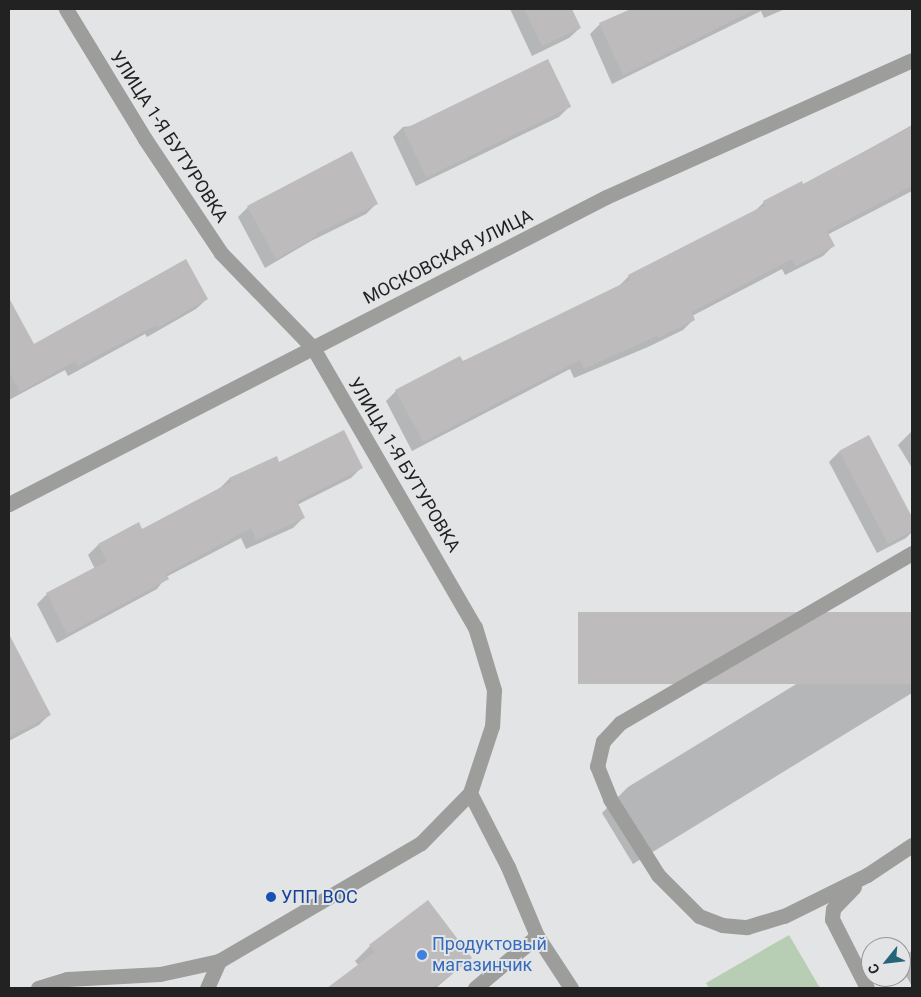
<!DOCTYPE html>
<html>
<head>
<meta charset="utf-8">
<style>
	body { margin:0 }
	#map { position:relative; width:921px; height:997px; overflow:hidden; background:#e3e4e5; font-family:Roboto,sans-serif }
	div>[style] { position:absolute }
	.green>* { inset:0; background:#b8ceb4 }
	.shadow>* { inset:0; background:#0003 }
	.building>* { inset:0; background:#bdbbbb; transform-origin:0 0 }
	.minor>* { height:15px; margin:-7.5px; padding:0 7.5px; transform-origin:7.5px; border-radius:7.5px; background:#9d9d9c }
	.dots>* { width:14px; height:14px; translate:-50% -50%; box-sizing:border-box; border:2px solid #e3e4e5; border-radius:50% }
	span { translate:-50% -50%; white-space:nowrap; text-align:center; line-height:1.15; -webkit-text-stroke:4px #e3e4e5; paint-order:stroke }
	.street-label { font-size:18px; color:#222 }
	.transit-label { font-size:18px; color:#164399 }
	.left { translate:0 -50%; text-align:left }
	.shop-label { font-size:18px; color:#366cbe }
	.frame { position:absolute; inset:0; border:10px solid #222; pointer-events:none }
	.north { position:absolute; left:861px; top:937px; width:50px; height:50px; box-sizing:border-box; background:#e3e4e5; border:1px solid #969697; border-radius:50%; rotate:241deg; font-size:14px; font-weight:700; line-height:20px; text-align:center; color:#222 }
	.north::after { content:''; display:block; margin:auto; width:18px; height:22px; background:#25647a; clip-path:polygon(50% 0,100% 100%,50% 72%,0 100%) }
</style>
</head>
<body>
<div id="map">
	<div class="green">
		<div style="clip-path:polygon(789px 935px,820px 988px,709px 988px,706px 983px)"></div>
	</div>
	<div class="shadow">
		<div style="clip-path:polygon(510px 9px,570px 9px,580px 28px,569px 38px,532px 56px)"></div>
		<div style="clip-path:polygon(634px 9px,785px 9px,764px 18px,761px 11px,612px 84px,590px 34px,600px 24px)"></div>
		<div style="clip-path:polygon(569px 107px,559px 117px,416px 186px,393px 137px,403px 127px)"></div>
		<div style="clip-path:polygon(912px 125px,912px 191px,827px 235px,833px 246px,823px 256px,785px 275px,782px 269px,692px 316px,694px 319px,683px 330px,648px 347px,574px 378px,570px 369px,412px 451px,386px 401px,396px 391px,463px 363px,618px 287px,629px 276px,754px 212px,764px 202px,803px 186px)"></div>
		<div style="clip-path:polygon(376px 204px,366px 214px,311px 241px,265px 268px,238px 217px,248px 207px)"></div>
		<div style="clip-path:polygon(207px 299px,196px 309px,147px 337px,145px 334px,68px 376px,65px 370px,9px 400px,9px 331px,21px 324px,34px 346px)"></div>
		<div style="clip-path:polygon(912px 431px,912px 468px,898px 445px)"></div>
		<div style="clip-path:polygon(868px 437px,912px 520px,912px 532px,906px 538px,877px 553px,829px 462px,839px 452px)"></div>
		<div style="clip-path:polygon(276px 458px,279px 464px,361px 468px,351px 478px,297px 505px,303px 518px,293px 528px,246px 549px,241px 538px,166px 577px,157px 589px,57px 643px,37px 604px,47px 594px,95px 569px,88px 555px,98px 545px,142px 531px,219px 489px,229px 479px)"></div>
		<div style="clip-path:polygon(912px 613px,912px 693px,633px 864px,602px 813px,628px 787px)"></div>
		<div style="clip-path:polygon(20px 658px,49px 715px,39px 725px,9px 741px,9px 664px)"></div>
		<div style="clip-path:polygon(370px 946px,471px 958px,436px 988px,329px 988px,359px 966px,355px 961px)"></div>
		<div style="clip-path:polygon(912px 950px,912px 986px,901px 968px,901px 961px)"></div>
	</div>
	<div class="building">
		<div style="clip-path:polygon(524px 9px,572px 9px,581px 28px,542px 46px)"></div>
		<div style="clip-path:polygon(631px 9px,756px 9px,623px 75px,599px 23px)"></div>
		<div style="left:548px;top:59px;width:53px;height:161px;rotate:64deg"></div>
		<div style="clip-path:polygon(912px 126px,912px 186px,827px 231px,835px 246px,796px 266px,792px 259px,692px 312px,695px 320px,658px 338px,657px 336px,584px 369px,580px 360px,423px 442px,395px 390px,460px 356px,463px 361px,630px 280px,628px 275px,765px 205px,763px 201px,802px 181px,803px 184px)"></div>
		<div style="clip-path:polygon(352px 151px,378px 204px,316px 234px,317px 236px,276px 259px,247px 206px)"></div>
		<div style="clip-path:polygon(186px 259px,208px 299px,157px 328px,156px 325px,78px 366px,75px 361px,20px 392px,9px 372px,9px 298px,34px 344px)"></div>
		<div style="clip-path:polygon(344px 430px,363px 468px,297px 501px,305px 518px,256px 540px,251px 528px,166px 574px,169px 579px,67px 634px,46px 593px,107px 561px,98px 544px,139px 522px,142px 529px,231px 482px,229px 478px,277px 456px,279px 462px)"></div>
		<div style="clip-path:polygon(869px 435px,912px 517px,912px 531px,888px 544px,839px 451px)"></div>
		<div style="left:912px;top:612px;width:72px;height:334px;rotate:90deg"></div>
		<div style="clip-path:polygon(9px 634px,51px 715px,9px 737px)"></div>
		<div style="clip-path:polygon(428px 900px,472px 958px,433px 988px,327px 988px,375px 952px,369px 945px)"></div>
	</div>
	<div class="minor">
		<div style="left:66px;top:9px;width:152px;rotate:58.7deg"></div>
		<div style="left:145px;top:139px;width:137px;rotate:56.3deg"></div>
		<div style="left:221px;top:253px;width:132px;rotate:45.9deg"></div>
		<div style="left:313px;top:348px;width:323px;rotate:59.9deg"></div>
		<div style="left:475px;top:627px;width:66px;rotate:73.2deg"></div>
		<div style="left:494px;top:690px;width:36px;rotate:93deg"></div>
		<div style="left:492px;top:726px;width:71px;rotate:108.2deg"></div>
		<div style="left:470px;top:793px;width:83px;rotate:62.8deg"></div>
		<div style="left:508px;top:867px;width:75px;rotate:67.2deg"></div>
		<div style="left:537px;top:936px;width:62px;rotate:56.8deg"></div>
		<div style="left:9px;top:504px;width:671px;rotate:-27.21deg"></div>
		<div style="left:606px;top:197px;width:335px;rotate:-24.1deg"></div>
		<div style="left:912px;top:553px;width:338px;rotate:149.8deg"></div>
		<div style="left:620px;top:723px;width:25px;rotate:133deg"></div>
		<div style="left:603px;top:741px;width:26px;rotate:103deg"></div>
		<div style="left:597px;top:766px;width:35px;rotate:68deg"></div>
		<div style="left:610px;top:799px;width:90px;rotate:57.7deg"></div>
		<div style="left:658px;top:875px;width:58px;rotate:45deg"></div>
		<div style="left:699px;top:916px;width:25px;rotate:21deg"></div>
		<div style="left:722px;top:925px;width:25px;rotate:5deg"></div>
		<div style="left:747px;top:927px;width:39px;rotate:-17deg"></div>
		<div style="left:784px;top:916px;width:93px;rotate:-26.3deg"></div>
		<div style="left:867px;top:875px;width:54px;rotate:-33.7deg"></div>
		<div style="left:854px;top:887px;width:30px;rotate:134deg"></div>
		<div style="left:833px;top:909px;width:10px;rotate:96deg"></div>
		<div style="left:832px;top:919px;width:77px;rotate:63.1deg"></div>
		<div style="left:38px;top:988px;width:30px;rotate:-17deg"></div>
		<div style="left:67px;top:979px;width:93px;rotate:-3.1deg"></div>
		<div style="left:160px;top:974px;width:60px;rotate:-12.4deg"></div>
		<div style="left:219px;top:961px;width:234px;rotate:-30.3deg"></div>
		<div style="left:421px;top:843px;width:70px;rotate:-45.6deg"></div>
		<div style="left:207px;top:988px;width:30px;rotate:-66deg"></div>
		<div style="left:475px;top:988px;width:81px;rotate:-40deg"></div>
	</div>
	<div class="dots">
		<div style="left:271px;top:897px;background:#1a4fb4"></div>
		<div style="left:422px;top:955px;background:#3f7fe0"></div>
	</div>
	<div class="street-label">
		<span style="left:169px;top:137px;rotate:57deg">УЛИЦА 1-Я БУТУРОВКА</span>
		<span style="left:448px;top:257px;rotate:-27deg">МОСКОВСКАЯ УЛИЦА</span>
		<span style="left:404px;top:465px;rotate:59deg">УЛИЦА 1-Я БУТУРОВКА</span>
	</div>
	<div class="transit-label">
		<span class="left" style="left:281px;top:897px">УПП ВОС</span>
	</div>
	<div class="shop-label">
		<span class="left" style="left:432px;top:955px">Продуктовый<br>магазинчик</span>
	</div>
	<div class="frame"></div>
	<div class="north">С</div>
</div>
</body>
</html>
